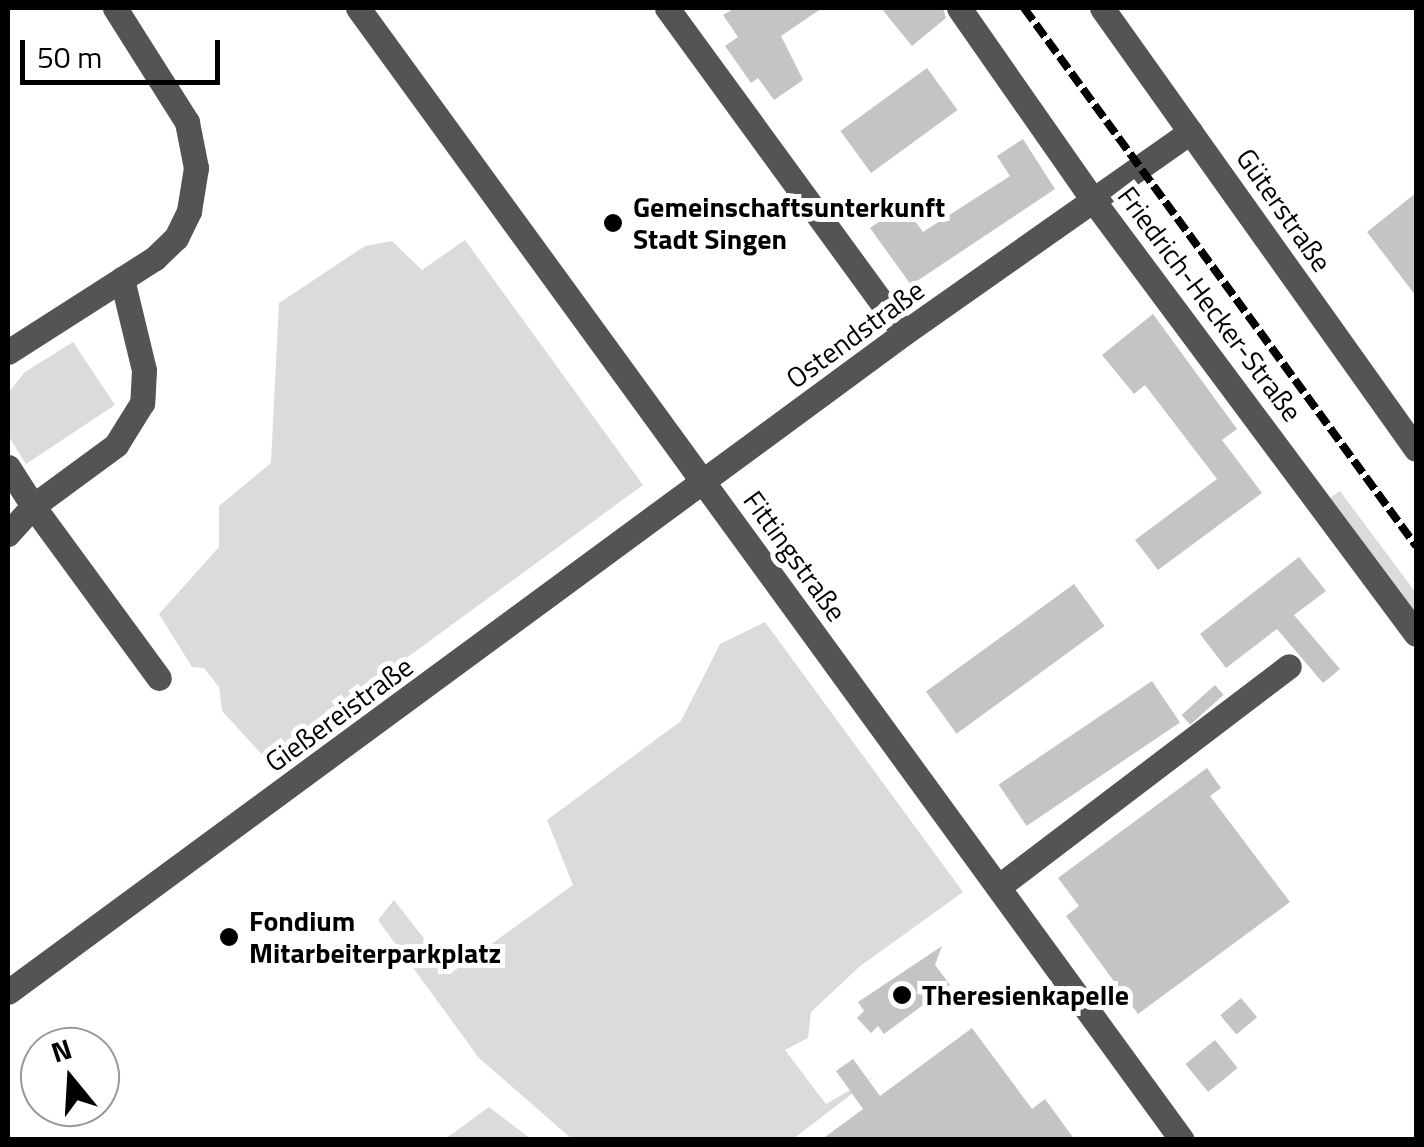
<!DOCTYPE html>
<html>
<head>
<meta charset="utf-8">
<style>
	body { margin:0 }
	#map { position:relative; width:1424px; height:1147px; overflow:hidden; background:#fff; font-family:"Titillium Web",sans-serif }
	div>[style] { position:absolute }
	.green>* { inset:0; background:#dbdbdb }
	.building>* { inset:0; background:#c4c4c4; transform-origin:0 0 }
	.minor>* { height:25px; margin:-12.5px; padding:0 12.5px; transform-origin:12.5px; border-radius:12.5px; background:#545454 }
	.rail>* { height:8px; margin-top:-4px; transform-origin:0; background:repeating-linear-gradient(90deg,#000 0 15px,transparent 0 20px) }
	.dots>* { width:28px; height:28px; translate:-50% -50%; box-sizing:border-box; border:5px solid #fff; border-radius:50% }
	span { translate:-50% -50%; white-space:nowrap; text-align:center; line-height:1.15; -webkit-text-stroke:10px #fff; paint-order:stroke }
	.poi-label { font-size:28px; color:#000; font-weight:700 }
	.left { translate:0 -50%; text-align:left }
	.street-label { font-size:28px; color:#000 }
	.frame { position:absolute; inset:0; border:10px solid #000; pointer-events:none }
	.north { position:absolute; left:20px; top:1027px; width:100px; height:100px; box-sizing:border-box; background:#fff; border:2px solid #999; border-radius:50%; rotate:342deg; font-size:28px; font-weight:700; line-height:40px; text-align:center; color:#000 }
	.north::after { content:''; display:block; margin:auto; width:35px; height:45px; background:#000; clip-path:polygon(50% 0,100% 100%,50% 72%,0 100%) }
	.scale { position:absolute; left:20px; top:40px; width:200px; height:45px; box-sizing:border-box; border:5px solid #000; border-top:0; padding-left:12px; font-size:30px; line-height:35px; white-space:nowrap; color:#000; -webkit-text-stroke:8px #fff; paint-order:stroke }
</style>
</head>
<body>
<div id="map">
	<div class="green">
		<div style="clip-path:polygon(465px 240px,643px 485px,267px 760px,222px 711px,219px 687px,204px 668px,192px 667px,159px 614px,219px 547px,219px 506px,271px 463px,279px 303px,365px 246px,392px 241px,422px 270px)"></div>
		<div style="clip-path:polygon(73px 342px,115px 405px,26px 464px,8px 435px,8px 393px,25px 372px)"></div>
		<div style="clip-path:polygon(1340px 491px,1416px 593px,1416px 616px,1330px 498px)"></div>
		<div style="clip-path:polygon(765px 622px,963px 892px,859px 967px,811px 1012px,808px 1038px,785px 1050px,826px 1104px,875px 1076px,793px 1139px,572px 1139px,479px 1058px,378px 920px,394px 900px,451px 973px,573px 885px,547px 820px,681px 721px,720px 644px)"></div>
		<div style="clip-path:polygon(489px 1107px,531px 1139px,445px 1139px)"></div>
	</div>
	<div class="building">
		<div style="clip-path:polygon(735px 8px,822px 8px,781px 36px,803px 80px,774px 100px,758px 78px,751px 83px,725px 46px,738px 37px,723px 15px)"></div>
		<div style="clip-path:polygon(881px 8px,943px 8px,946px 18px,912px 46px)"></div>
		<div style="left:927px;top:68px;width:52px;height:107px;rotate:54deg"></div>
		<div style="clip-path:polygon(1023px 139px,1055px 189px,911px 285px,870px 228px,903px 205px,923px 232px,1010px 176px,997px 156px)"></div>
		<div style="clip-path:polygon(1416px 193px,1416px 296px,1367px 232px)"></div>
		<div style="clip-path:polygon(1153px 314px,1237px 429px,1222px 440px,1262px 493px,1158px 570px,1135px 540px,1217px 479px,1145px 385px,1134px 394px,1102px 355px)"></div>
		<div style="clip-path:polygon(1299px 557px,1326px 591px,1294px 615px,1340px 669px,1323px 683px,1277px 629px,1226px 668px,1200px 634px)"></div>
		<div style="left:1074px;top:584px;width:52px;height:183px;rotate:54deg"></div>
		<div style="left:1152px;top:681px;width:50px;height:185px;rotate:56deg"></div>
		<div style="left:1215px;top:685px;width:13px;height:45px;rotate:48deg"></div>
		<div style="clip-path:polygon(1207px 768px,1221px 788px,1210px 796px,1290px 902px,1138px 1014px,1066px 916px,1079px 906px,1058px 878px)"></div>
		<div style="clip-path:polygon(942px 946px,935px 965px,950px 985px,884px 1034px,878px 1026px,871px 1033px,857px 1018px,864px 1011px,858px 1002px)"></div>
		<div style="left:1241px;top:998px;width:25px;height:27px;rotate:50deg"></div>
		<div style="clip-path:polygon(972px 1028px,1032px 1109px,1045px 1099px,1075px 1140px,821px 1140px,863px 1109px,836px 1071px,853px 1059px,880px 1096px)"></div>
		<div style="left:1215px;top:1040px;width:36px;height:38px;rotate:51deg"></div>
	</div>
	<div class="minor">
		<div style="left:358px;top:8px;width:1400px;rotate:53.95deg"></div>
		<div style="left:667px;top:8px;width:402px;rotate:53.9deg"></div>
		<div style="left:959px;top:8px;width:238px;rotate:55.1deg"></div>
		<div style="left:1095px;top:203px;width:537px;rotate:53.32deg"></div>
		<div style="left:1102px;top:8px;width:541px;rotate:54.55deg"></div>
		<div style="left:122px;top:279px;width:94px;rotate:76.4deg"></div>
		<div style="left:144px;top:370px;width:33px;rotate:93deg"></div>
		<div style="left:142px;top:403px;width:49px;rotate:121.8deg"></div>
		<div style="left:116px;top:445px;width:103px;rotate:143.7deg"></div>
		<div style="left:33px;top:506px;width:213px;rotate:53.8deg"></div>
		<div style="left:8px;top:352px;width:174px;rotate:-32.6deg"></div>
		<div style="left:155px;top:258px;width:29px;rotate:-44deg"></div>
		<div style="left:176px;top:238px;width:30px;rotate:-64deg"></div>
		<div style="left:189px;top:211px;width:44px;rotate:-80.8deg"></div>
		<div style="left:196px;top:168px;width:47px;rotate:-101.1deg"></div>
		<div style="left:187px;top:122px;width:135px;rotate:-122.3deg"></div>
		<div style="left:8px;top:467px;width:46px;rotate:57.3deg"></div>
		<div style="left:33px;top:506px;width:38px;rotate:132deg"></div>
		<div style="left:998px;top:887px;width:365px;rotate:-37.2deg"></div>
		<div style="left:8px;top:992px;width:1112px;rotate:-36.33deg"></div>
		<div style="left:904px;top:333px;width:350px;rotate:-35.1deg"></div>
	</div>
	<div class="rail">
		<div style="left:1024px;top:8px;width:666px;rotate:53.92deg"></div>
	</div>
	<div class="dots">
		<div style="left:613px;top:223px;background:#000"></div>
		<div style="left:229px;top:937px;background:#000"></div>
		<div style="left:902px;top:995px;background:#000"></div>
	</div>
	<div class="poi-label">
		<span class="left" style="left:633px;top:223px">Gemeinschaftsunterkunft<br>Stadt Singen</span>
		<span class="left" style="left:249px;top:937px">Fondium<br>Mitarbeiterparkplatz</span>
		<span class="left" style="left:922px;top:995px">Theresienkapelle</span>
	</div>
	<div class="street-label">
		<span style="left:1284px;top:210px;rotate:55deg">Güterstraße</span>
		<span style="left:1210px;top:304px;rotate:53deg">Friedrich-Hecker-Straße</span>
		<span style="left:855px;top:334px;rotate:-36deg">Ostendstraße</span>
		<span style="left:795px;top:556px;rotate:54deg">Fittingstraße</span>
		<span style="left:339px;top:714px;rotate:-36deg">Gießereistraße</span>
	</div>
	<div class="frame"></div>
	<div class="north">N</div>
	<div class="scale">50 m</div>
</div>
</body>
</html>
